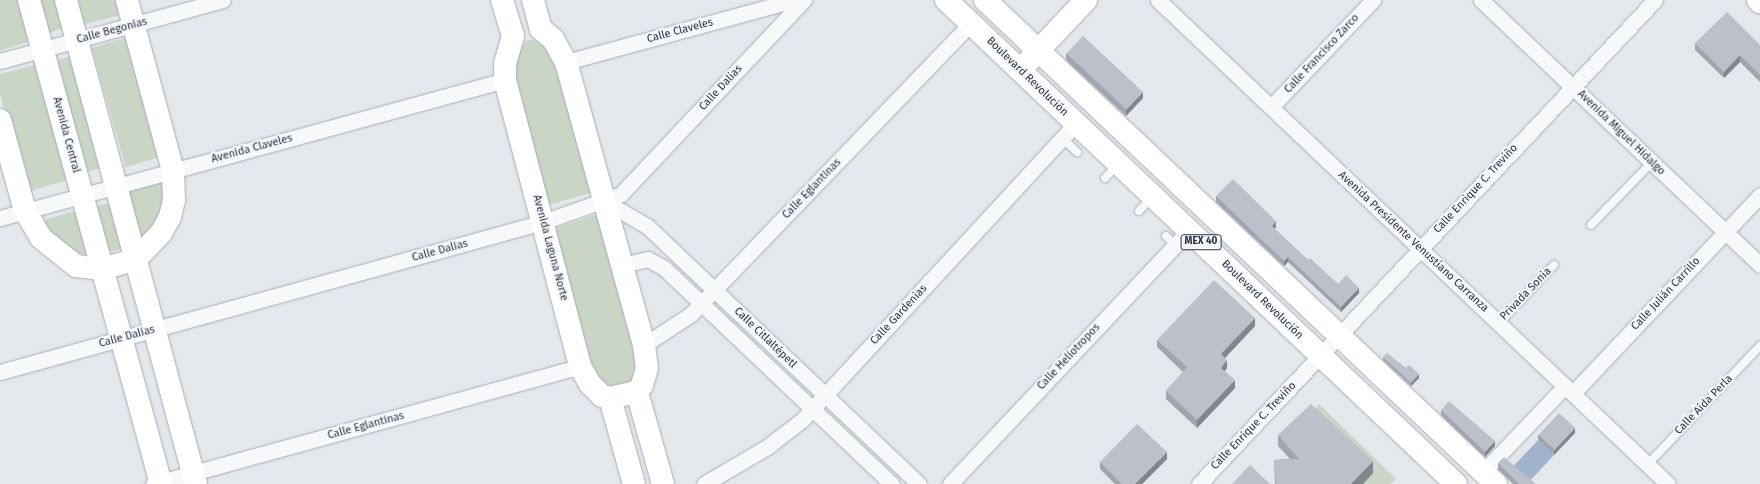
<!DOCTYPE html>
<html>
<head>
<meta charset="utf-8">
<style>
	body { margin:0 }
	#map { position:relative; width:1760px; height:484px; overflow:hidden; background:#e4e7ec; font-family:"Fira Sans",sans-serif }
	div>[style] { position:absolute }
	.green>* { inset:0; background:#c9d6c5; transform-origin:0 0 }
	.water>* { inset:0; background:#9fb4cc; transform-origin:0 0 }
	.roads { filter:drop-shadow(0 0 1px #a9aeb7) drop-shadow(0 0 1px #a9aeb7) }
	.lane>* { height:8px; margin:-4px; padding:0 4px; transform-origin:4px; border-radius:4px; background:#f7f8fa }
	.street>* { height:15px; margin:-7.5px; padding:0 7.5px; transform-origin:7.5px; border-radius:7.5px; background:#f7f8fa }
	.secondary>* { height:22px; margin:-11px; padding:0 11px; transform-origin:11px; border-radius:11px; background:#fff }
	.primary>* { height:22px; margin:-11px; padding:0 11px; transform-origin:11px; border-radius:11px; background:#fff }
	.wall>* { inset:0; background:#a1a5ae }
	.shaded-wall>* { inset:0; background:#83868d }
	.building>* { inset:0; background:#bbc0ca; transform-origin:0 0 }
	span { translate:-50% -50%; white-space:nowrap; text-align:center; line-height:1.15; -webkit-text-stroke:4px #f4f6f9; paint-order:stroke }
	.shield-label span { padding:1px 3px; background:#f4f6f9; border:1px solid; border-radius:3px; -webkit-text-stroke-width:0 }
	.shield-label { font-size:10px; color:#2b3445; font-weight:700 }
	.street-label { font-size:11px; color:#2b3445 }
</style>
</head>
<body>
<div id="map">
	<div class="green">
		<div style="clip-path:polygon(0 0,23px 0,34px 40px,0 51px)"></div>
		<div style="clip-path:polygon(36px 0,63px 0,70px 25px,44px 35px)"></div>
		<div style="clip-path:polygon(77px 0,121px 0,125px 14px,81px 25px)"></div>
		<div style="left:129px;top:37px;width:124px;height:39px;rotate:74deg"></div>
		<div style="clip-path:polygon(544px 39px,555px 47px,601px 190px,548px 205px,512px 70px,518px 49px,528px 40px)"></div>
		<div style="left:78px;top:54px;width:116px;height:27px;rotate:74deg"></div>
		<div style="clip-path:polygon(42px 63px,72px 179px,26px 192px,0 93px,0 74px)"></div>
		<div style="clip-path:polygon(165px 182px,166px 206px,143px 244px,127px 192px)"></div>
		<div style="left:119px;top:201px;width:47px;height:25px;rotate:77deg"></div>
		<div style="clip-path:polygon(84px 208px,95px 256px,78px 253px,61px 242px,41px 221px)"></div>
		<div style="clip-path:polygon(606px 211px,646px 364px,629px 386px,615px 388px,601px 381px,591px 367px,553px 229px)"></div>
		<div style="clip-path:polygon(1319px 404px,1396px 479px,1390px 484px,1363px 484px,1373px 473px,1311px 415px)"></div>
	</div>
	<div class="water">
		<div style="left:1538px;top:440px;width:22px;height:36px;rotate:43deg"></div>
	</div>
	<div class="roads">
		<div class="lane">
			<div style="left:1062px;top:138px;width:21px;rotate:43deg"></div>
			<div style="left:1105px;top:178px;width:19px;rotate:-47deg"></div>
			<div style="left:1139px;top:211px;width:19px;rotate:-47deg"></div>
			<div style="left:1591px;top:225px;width:88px;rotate:-45.9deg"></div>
			<div style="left:1166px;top:236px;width:13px;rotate:45deg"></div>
			<div style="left:1499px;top:323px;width:80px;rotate:-46.5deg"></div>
			<div style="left:1648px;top:464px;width:163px;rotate:-46.5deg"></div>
		</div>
		<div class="street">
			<div style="left:1158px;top:0;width:703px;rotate:43.5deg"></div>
			<div style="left:1481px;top:0;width:385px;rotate:43.5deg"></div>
			<div style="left:0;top:61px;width:231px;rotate:-15.3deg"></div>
			<div style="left:566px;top:62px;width:236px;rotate:-15.2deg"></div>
			<div style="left:1271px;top:107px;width:148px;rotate:-46.4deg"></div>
			<div style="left:604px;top:201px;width:50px;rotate:30.2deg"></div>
			<div style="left:647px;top:226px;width:375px;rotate:43.5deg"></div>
			<div style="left:0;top:218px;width:524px;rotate:-15.28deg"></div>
			<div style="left:622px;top:265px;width:27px;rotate:-13deg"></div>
			<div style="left:648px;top:259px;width:18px;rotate:29deg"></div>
			<div style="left:664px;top:268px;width:314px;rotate:43.5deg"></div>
			<div style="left:644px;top:345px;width:56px;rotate:-33.4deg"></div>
			<div style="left:691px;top:314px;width:404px;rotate:-46.1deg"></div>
			<div style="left:0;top:372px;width:563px;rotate:-15.44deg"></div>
			<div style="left:543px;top:222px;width:83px;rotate:-19.7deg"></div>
			<div style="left:621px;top:194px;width:267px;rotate:-46.7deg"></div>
			<div style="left:1573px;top:393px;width:272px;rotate:-46.6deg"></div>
			<div style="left:1483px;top:472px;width:119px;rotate:-46.4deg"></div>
			<div style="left:153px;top:484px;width:443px;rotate:-15.4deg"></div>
			<div style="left:704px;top:484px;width:73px;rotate:-30.4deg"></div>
			<div style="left:767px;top:447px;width:44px;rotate:-37.6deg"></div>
			<div style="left:802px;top:420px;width:404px;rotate:-47.3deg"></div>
			<div style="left:950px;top:484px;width:349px;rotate:-46.7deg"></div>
			<div style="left:1199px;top:484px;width:665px;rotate:-46.71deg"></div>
		</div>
		<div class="secondary">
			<div style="left:29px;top:0;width:502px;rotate:74.74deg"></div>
			<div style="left:66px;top:0;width:501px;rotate:74.97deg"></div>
			<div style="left:502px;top:0;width:38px;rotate:73deg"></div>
			<div style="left:513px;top:36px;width:29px;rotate:106deg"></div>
			<div style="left:505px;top:64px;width:16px;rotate:90deg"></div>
			<div style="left:505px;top:80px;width:296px;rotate:75.3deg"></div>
			<div style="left:580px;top:366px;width:21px;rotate:61deg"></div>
			<div style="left:590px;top:384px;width:17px;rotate:45deg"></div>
			<div style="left:602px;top:396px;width:8px;rotate:14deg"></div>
			<div style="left:610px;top:398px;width:28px;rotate:-13deg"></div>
			<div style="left:533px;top:0;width:30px;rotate:75deg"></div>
			<div style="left:541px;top:29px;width:16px;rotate:40deg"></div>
			<div style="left:553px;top:39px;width:26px;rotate:61deg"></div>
			<div style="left:566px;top:62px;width:294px;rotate:74.6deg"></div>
			<div style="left:644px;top:345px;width:23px;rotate:83deg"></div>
			<div style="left:647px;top:368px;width:18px;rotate:106deg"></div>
			<div style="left:642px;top:385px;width:9px;rotate:126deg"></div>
			<div style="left:1021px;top:69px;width:95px;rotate:-46.7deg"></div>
			<div style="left:0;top:120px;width:94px;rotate:74.6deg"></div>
			<div style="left:25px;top:211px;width:31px;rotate:59deg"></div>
			<div style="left:41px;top:238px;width:45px;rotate:38.7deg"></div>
			<div style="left:76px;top:266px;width:26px;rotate:7deg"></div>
			<div style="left:102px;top:269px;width:35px;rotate:-16deg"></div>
			<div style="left:136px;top:259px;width:36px;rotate:-46deg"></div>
			<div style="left:161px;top:233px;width:18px;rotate:-61deg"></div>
			<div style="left:170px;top:217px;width:17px;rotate:-77deg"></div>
			<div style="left:174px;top:200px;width:29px;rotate:-92deg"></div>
			<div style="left:173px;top:171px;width:177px;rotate:-105.1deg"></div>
			<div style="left:637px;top:392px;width:96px;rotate:74.2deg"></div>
			<div style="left:610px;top:398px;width:89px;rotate:74.4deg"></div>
		</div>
		<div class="primary">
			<div style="left:946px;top:0;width:703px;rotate:43.5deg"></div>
			<div style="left:985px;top:0;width:704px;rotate:43.45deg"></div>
			<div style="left:1758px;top:0;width:3px;rotate:45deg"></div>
		</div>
	</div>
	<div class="wall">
		<div style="clip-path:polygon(1695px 43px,1760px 45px,1760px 82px,1740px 62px,1724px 78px,1695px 50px)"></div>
		<div style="clip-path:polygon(1066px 53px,1143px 98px,1126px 116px,1066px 60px)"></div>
		<div style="clip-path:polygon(1216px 196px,1276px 227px,1274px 229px,1308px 260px,1338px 284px,1359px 293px,1341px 312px,1288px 262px,1284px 266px,1216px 202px)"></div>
		<div style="clip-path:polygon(1255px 326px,1225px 358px,1227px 368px,1225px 371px,1235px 388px,1197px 428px,1166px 399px,1166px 391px,1183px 372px,1157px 347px,1157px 340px)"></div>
		<div style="clip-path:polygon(1383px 357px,1406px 368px,1419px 378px,1411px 386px,1383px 360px)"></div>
		<div style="clip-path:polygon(1441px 410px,1495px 446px,1485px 457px,1441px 415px)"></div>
		<div style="clip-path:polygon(1575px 433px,1554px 455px,1538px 440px,1538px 435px)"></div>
		<div style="clip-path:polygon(1278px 435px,1373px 473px,1363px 484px,1275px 484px,1274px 460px,1290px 459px,1278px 446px)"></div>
		<div style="clip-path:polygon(1167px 459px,1142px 484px,1115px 484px,1100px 469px,1100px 462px)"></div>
		<div style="clip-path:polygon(1498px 463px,1536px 484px,1513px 484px,1498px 469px)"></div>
	</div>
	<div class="shaded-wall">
		<div style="clip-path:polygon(1740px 55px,1740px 62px,1724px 78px,1724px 72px)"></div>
		<div style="clip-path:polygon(1143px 92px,1143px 98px,1126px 116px,1126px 110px)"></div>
		<div style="clip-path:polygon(1276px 221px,1276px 227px,1272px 232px,1272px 226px)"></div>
		<div style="clip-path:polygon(1288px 257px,1288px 262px,1284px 266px,1284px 261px)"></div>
		<div style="clip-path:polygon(1359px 288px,1359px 293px,1341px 312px,1341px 307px)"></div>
		<div style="clip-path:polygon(1255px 318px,1255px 326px,1221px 362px,1221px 354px)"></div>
		<div style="clip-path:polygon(1227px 360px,1227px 368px,1221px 375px,1221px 368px)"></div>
		<div style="clip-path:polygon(1419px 374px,1419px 378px,1411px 386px,1411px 383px)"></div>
		<div style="clip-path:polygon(1235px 380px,1235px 388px,1197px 428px,1197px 420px)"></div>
		<div style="clip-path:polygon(1575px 428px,1575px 433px,1554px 455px,1554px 450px)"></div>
		<div style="clip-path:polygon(1495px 441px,1495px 446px,1485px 457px,1485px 452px)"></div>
		<div style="clip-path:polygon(1167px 452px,1167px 459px,1142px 484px,1135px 484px)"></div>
		<div style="clip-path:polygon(1373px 461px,1373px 473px,1363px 484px,1351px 484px)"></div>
	</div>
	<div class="building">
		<div style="clip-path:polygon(1727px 12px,1760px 45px,1760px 75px,1740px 55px,1724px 72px,1695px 43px)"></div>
		<div style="left:1083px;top:36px;width:82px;height:24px;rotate:43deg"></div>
		<div style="clip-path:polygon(1233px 179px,1276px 221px,1272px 226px,1308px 260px,1310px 258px,1338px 284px,1346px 275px,1359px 288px,1341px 307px,1288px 257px,1284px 261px,1216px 196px)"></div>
		<div style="clip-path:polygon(1214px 280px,1255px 318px,1221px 354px,1227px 360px,1221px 368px,1235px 380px,1197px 420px,1166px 391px,1187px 367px,1157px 340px)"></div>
		<div style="clip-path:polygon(1387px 353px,1406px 368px,1409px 365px,1419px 374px,1411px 383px,1383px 357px)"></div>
		<div style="clip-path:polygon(1449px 401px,1495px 441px,1485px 452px,1441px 410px)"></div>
		<div style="clip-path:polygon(1311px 404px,1373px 461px,1351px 484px,1276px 484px,1274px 460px,1299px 459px,1278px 435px)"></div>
		<div style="left:1559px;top:413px;width:22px;height:30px;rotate:43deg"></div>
		<div style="clip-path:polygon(1137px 424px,1167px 452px,1135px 484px,1122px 484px,1100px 462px)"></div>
		<div style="clip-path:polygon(1504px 457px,1536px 484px,1519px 484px,1498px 463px)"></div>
		<div style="clip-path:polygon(1250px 465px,1270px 484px,1232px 484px)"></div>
	</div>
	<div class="shield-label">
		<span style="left:1201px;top:242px">MEX 40</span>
	</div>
	<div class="street-label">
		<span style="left:112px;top:31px;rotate:-15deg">Calle Begonias</span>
		<span style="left:680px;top:31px;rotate:-15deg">Calle Claveles</span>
		<span style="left:1322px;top:54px;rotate:-47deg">Calle Francisco Zarco</span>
		<span style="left:1027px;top:77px;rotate:44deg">Boulevard Revolución</span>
		<span style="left:721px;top:88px;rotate:-47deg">Calle Dalias</span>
		<span style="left:1621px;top:133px;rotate:44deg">Avenida Miguel Hidalgo</span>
		<span style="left:66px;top:135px;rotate:75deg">Avenida Central</span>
		<span style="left:252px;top:149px;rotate:-15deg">Avenida Claveles</span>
		<span style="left:812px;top:189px;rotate:-46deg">Calle Eglantinas</span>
		<span style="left:1476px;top:189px;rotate:-47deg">Calle Enrique C. Treviño</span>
		<span style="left:1413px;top:242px;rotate:43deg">Avenida Presidente Venustiano Carranza</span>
		<span style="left:550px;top:248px;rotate:75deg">Avenida Laguna Norte</span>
		<span style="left:440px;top:251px;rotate:-15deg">Calle Dalias</span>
		<span style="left:1526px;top:294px;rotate:-46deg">Privada Sonia</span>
		<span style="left:1666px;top:294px;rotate:-47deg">Calle Julián Carrillo</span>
		<span style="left:1262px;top:300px;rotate:44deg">Boulevard Revolución</span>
		<span style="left:899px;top:315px;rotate:-47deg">Calle Gardenias</span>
		<span style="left:127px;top:337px;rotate:-15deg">Calle Dalias</span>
		<span style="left:765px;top:338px;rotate:44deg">Calle Citlaltépetl</span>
		<span style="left:1069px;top:357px;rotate:-47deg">Calle Heliotropos</span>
		<span style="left:1704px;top:405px;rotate:-46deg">Calle Aída Perla</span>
		<span style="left:366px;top:426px;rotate:-15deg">Calle Eglantinas</span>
		<span style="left:1254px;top:426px;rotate:-46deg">Calle Enrique C. Treviño</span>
	</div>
</div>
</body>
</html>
